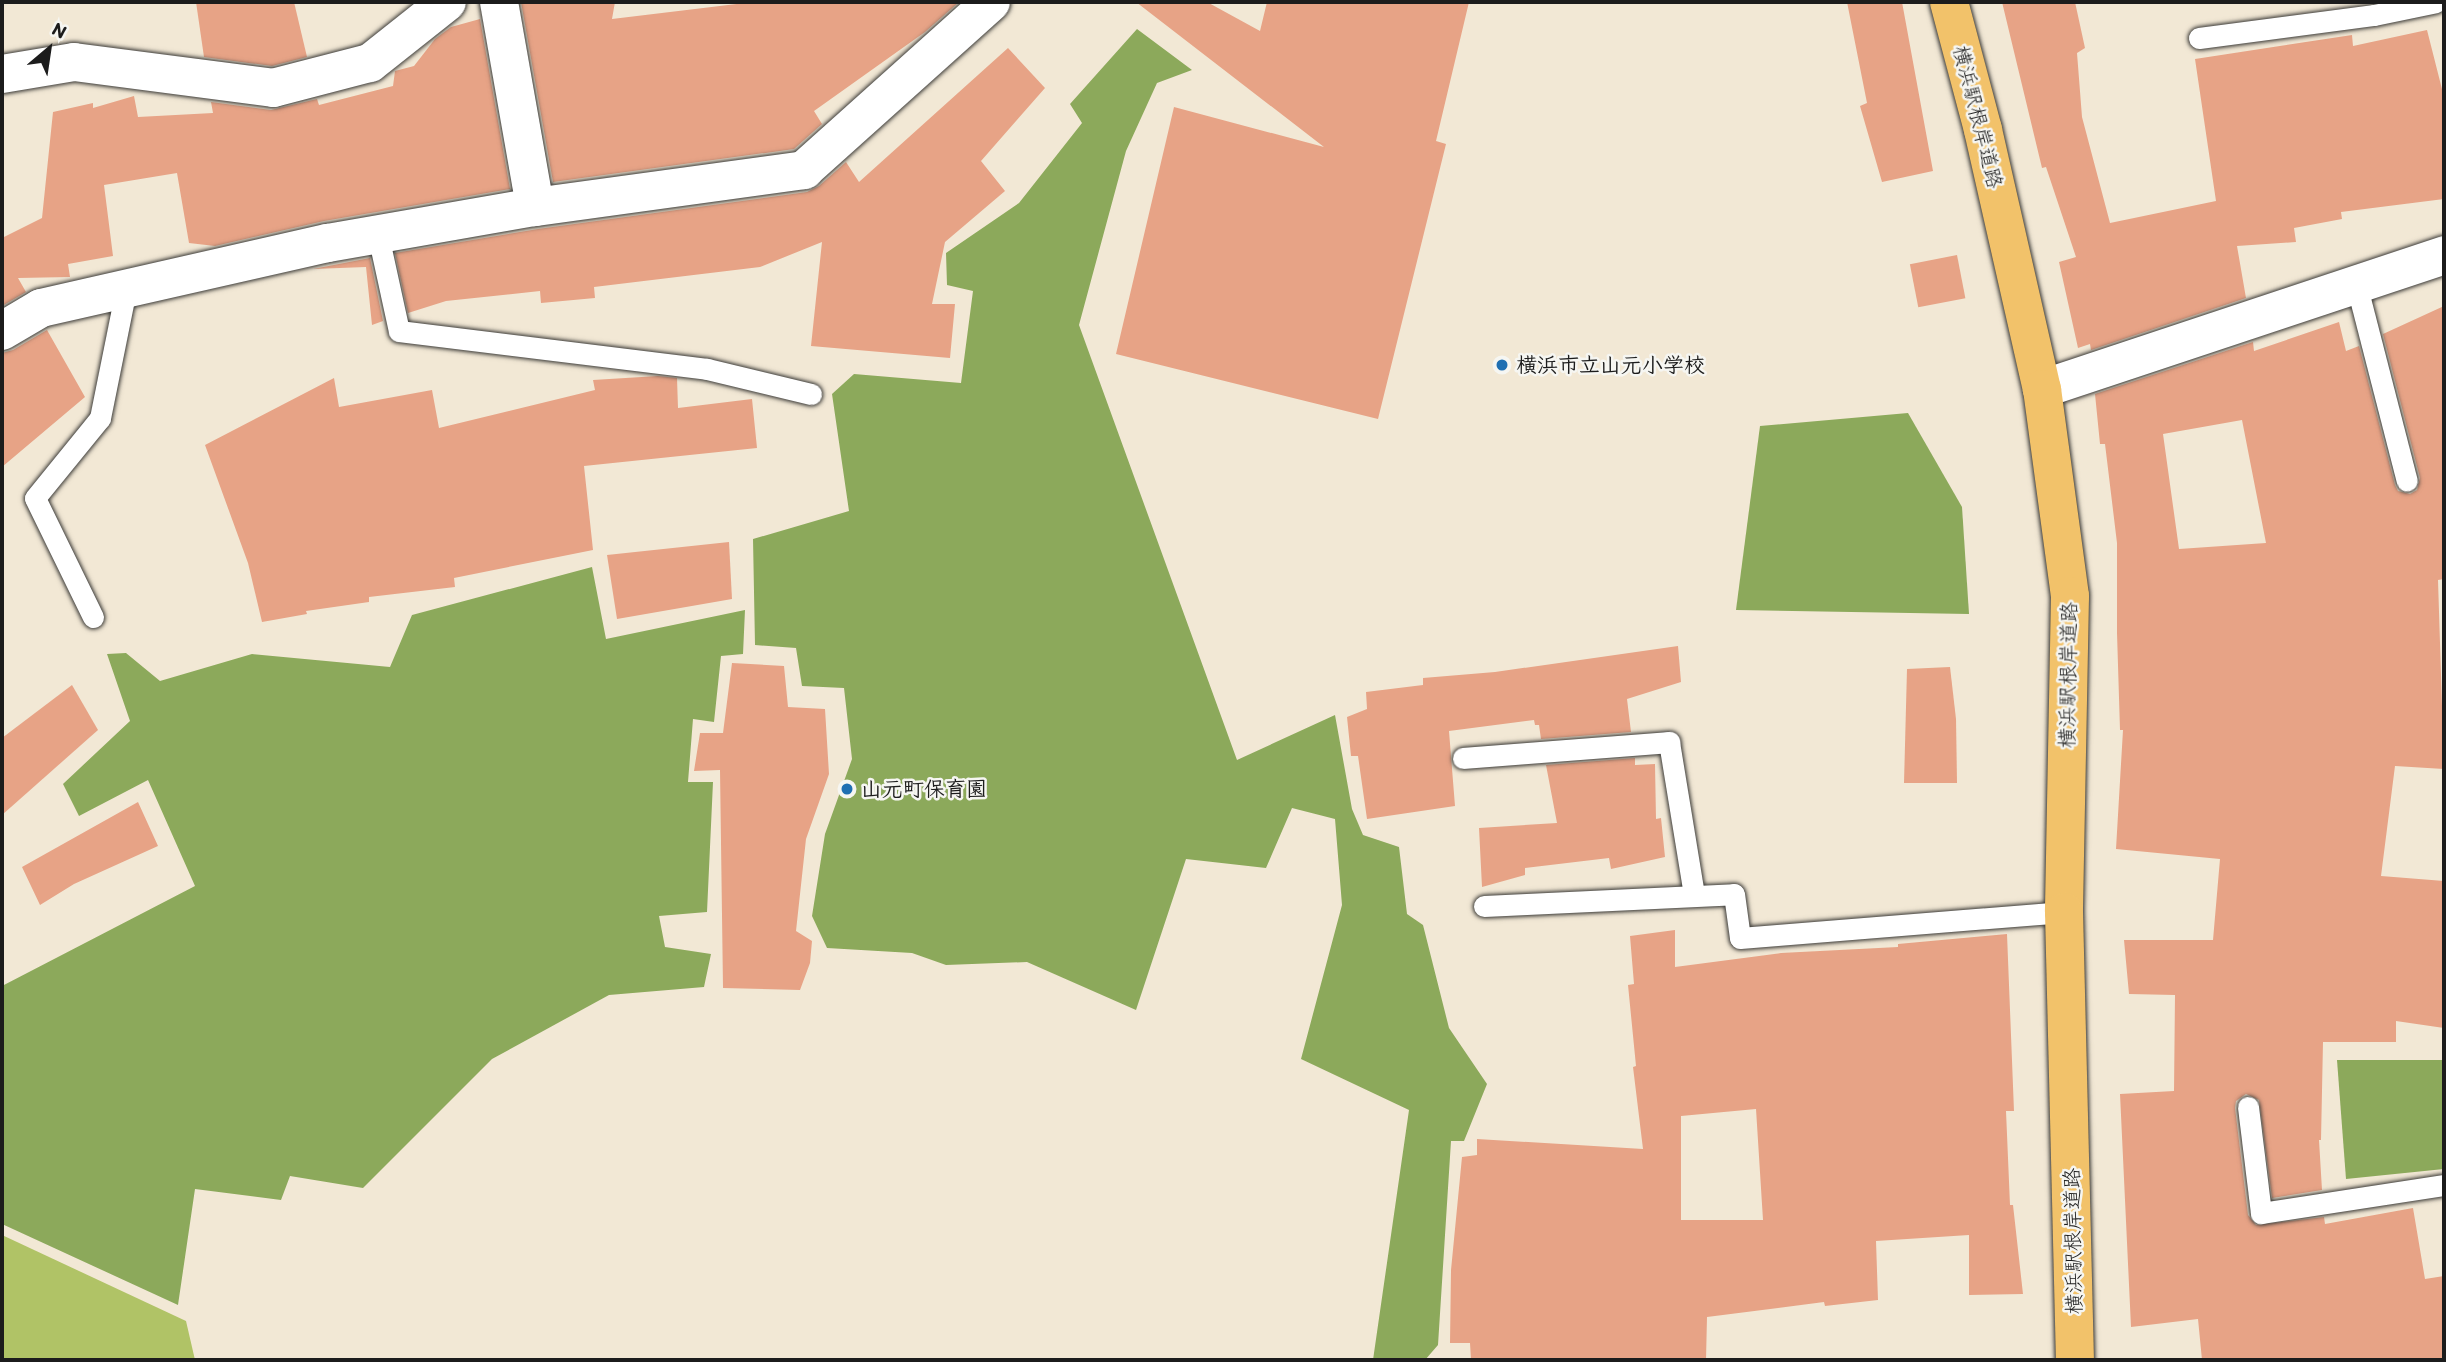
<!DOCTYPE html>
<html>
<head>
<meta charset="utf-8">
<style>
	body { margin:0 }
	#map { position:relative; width:2446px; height:1362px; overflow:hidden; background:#f2e8d5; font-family:Itim,"Klee One",sans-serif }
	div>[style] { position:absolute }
	.green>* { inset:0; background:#b0c366 }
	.forest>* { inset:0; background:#8ca95b }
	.building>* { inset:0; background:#e7a386; transform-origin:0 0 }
	.roads { filter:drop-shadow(0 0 2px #3c3b38) drop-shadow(0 0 2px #3c3b38) }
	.service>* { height:21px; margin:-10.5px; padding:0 10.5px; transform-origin:10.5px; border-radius:10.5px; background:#fff }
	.minor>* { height:38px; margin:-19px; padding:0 19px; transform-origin:19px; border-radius:19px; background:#fff }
	.primary>* { height:38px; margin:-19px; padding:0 19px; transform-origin:19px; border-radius:19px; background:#f2c26a }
	.dots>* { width:19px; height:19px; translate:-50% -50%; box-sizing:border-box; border:4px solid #f6f6f2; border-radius:50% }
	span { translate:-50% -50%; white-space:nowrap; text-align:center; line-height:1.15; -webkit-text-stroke:5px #f6f6f2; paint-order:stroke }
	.street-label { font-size:21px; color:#1c1c1c }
	.poi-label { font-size:21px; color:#1c1c1c; font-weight:700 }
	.left { translate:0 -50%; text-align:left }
	.frame { position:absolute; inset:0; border:4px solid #1c1c1c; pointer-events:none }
	.north { position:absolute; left:14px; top:14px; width:70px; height:70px; -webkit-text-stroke:5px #f6f6f2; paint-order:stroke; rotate:29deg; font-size:19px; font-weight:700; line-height:28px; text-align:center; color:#1c1c1c }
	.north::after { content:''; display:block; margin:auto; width:24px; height:32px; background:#1c1c1c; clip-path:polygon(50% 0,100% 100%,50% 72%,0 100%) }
</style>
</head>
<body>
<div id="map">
	<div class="green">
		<div style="clip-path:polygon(2px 1235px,186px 1321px,195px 1360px,2px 1360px)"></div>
	</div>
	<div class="forest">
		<div style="clip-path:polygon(1137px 29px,1192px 70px,1157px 83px,1126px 151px,1079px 325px,1237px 760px,1335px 715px,1352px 809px,1363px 835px,1399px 847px,1407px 914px,1423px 925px,1449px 1028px,1487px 1084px,1464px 1141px,1451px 1141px,1438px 1345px,1425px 1360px,1373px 1360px,1409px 1110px,1301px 1059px,1342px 905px,1335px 819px,1292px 808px,1266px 868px,1186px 859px,1136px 1010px,1027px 962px,946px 965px,912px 953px,827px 948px,812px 916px,825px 834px,852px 759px,844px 688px,802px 686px,796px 648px,755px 645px,753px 539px,849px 511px,832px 394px,854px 374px,961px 383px,973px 291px,947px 285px,946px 253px,1019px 203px,1082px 123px,1070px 104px)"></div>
		<div style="clip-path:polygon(1908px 413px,1962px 507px,1969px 614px,1736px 610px,1760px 426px)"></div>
		<div style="clip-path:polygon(592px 567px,606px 639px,745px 610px,743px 654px,721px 656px,714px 722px,693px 719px,688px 782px,713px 782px,707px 912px,659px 916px,665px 947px,711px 954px,704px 987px,609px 995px,492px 1059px,363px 1188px,290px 1176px,281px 1200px,195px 1189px,178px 1305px,2px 1224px,2px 986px,195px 886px,148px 780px,79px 816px,63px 784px,130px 721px,107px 654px,126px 653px,160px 681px,252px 654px,390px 667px,412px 615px)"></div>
		<div style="clip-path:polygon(2337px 1060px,2444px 1060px,2444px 1169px,2346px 1179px)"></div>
	</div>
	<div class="building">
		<div style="clip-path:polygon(196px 2px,294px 2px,307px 57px,272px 66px,204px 57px)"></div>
		<div style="clip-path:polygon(521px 2px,615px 2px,612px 19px,753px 2px,959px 2px,925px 32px,814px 111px,822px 124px,794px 149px,553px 182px)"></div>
		<div style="clip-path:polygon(1136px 2px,1207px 2px,1260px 31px,1267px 2px,1469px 2px,1436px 141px,1446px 144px,1378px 419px,1116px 354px,1174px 107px,1324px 147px)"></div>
		<div style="clip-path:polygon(1847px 2px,1902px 2px,1933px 171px,1882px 182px,1860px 106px,1867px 103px)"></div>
		<div style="clip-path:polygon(2002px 2px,2075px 2px,2085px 48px,2077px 53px,2082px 117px,2110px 223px,2216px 201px,2195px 59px,2352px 35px,2353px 46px,2427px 30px,2444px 97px,2444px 199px,2341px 212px,2342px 219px,2294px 228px,2296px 242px,2237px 246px,2246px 298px,2091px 350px,2090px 344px,2078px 348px,2059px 262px,2076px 257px,2046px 167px,2042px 168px)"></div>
		<div style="clip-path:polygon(480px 19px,510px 189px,324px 221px,215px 246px,189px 243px,177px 173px,104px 185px,113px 256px,68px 264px,70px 277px,18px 278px,26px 292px,2px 306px,2px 238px,42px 218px,53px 112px,93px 103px,93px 108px,134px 96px,138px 117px,213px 113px,211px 102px,271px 110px,317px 99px,319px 105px,393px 86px,395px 71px,414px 66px,435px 39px,451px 27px)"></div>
		<div style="clip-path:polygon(1008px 48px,1045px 88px,981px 161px,1005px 191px,945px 242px,932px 304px,955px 304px,950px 358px,811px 346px,822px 242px,760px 267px,594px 287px,595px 298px,541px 303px,540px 291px,446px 301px,408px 313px,395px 253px,538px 229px,807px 192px,819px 186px,846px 162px,859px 182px)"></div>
		<div style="left:1957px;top:255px;width:44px;height:48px;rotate:79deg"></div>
		<div style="clip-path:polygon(370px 258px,383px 321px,372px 325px,366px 267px,313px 269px)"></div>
		<div style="clip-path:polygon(evenodd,2444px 306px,2444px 579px,2438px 580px,2444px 769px,2395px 766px,2381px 876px,2444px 881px,2444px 1028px,2396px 1021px,2396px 1042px,2323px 1042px,2321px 1140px,2319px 1140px,2322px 1190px,2272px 1198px,2259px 1100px,2246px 1094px,2236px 1101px,2235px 1108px,2248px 1215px,2256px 1225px,2324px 1217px,2325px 1224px,2413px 1208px,2425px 1279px,2444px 1276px,2444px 1360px,2202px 1360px,2198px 1319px,2131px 1327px,2120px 1094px,2174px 1091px,2175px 995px,2129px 994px,2124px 940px,2213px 940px,2220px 859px,2116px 849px,2123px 730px,2120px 730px,2117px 633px,2117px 543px,2105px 444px,2100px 444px,2095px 394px,2253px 342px,2254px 351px,2339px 322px,2346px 351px,2359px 346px,2395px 485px,2398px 491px,2410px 494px,2417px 490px,2420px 478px,2383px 334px,2444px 306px,2242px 420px,2266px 543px,2179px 549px,2163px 434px,2242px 420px)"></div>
		<div style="clip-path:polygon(47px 330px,85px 397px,2px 467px,2px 353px,13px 350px)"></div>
		<div style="clip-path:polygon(658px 376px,677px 378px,678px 408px,752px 399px,757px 448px,584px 466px,593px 550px,454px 578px,455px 587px,369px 597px,369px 602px,306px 611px,307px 614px,262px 622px,248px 563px,205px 445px,334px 378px,339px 407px,432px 390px,439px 428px,595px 390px,593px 380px)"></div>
		<div style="clip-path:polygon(729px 542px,732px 599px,617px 619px,607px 555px)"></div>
		<div style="clip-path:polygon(1678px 646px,1681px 682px,1627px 699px,1631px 732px,1541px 739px,1539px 725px,1535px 725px,1534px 720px,1449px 731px,1455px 806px,1367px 819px,1358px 756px,1351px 756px,1347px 717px,1367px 709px,1366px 692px,1423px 685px,1423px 678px,1495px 672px)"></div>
		<div style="clip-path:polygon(732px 663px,784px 666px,788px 707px,825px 709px,829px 774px,806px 839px,796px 931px,812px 941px,810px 963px,800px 990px,723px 988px,720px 770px,694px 771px,700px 733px,723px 733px)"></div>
		<div style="clip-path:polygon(1950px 667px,1956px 719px,1957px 783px,1904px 783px,1907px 669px)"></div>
		<div style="clip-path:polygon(72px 685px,98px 730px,2px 815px,2px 738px)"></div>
		<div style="clip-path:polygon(1635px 758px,1635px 765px,1655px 764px,1656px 819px,1661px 818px,1665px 857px,1611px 869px,1609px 858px,1525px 868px,1525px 875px,1482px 887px,1479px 828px,1557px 823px,1546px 765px)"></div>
		<div style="clip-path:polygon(138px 802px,158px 846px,74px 884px,40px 905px,22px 867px)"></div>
		<div style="clip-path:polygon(evenodd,1675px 930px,1675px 967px,1781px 953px,1898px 947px,1898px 944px,2007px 934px,2014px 1111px,2006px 1111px,2010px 1205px,2013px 1205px,2023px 1294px,1969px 1295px,1969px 1235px,1876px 1241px,1878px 1300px,1825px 1306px,1824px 1302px,1707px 1317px,1706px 1360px,1471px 1360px,1470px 1343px,1450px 1343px,1451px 1270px,1462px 1157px,1477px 1155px,1477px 1139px,1643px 1149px,1633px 1067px,1636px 1066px,1628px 985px,1634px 984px,1630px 936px,1675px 930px,1756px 1109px,1763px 1220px,1681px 1220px,1681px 1116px,1756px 1109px)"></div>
	</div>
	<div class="roads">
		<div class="service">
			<div style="left:2199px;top:38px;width:177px;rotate:-7.5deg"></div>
			<div style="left:2374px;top:15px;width:63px;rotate:-11.8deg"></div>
			<div style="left:378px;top:235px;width:98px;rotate:77.7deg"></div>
			<div style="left:399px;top:331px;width:310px;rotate:7deg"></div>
			<div style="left:707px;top:369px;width:107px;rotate:13.5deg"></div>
			<div style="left:2356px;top:283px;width:204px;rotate:75.6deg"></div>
			<div style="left:93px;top:617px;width:132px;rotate:-116deg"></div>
			<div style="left:35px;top:498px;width:103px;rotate:-50.9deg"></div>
			<div style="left:100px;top:418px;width:132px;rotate:-78.6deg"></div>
			<div style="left:1463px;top:758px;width:207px;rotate:-4.4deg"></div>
			<div style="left:1669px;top:742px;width:155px;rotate:80.7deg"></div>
			<div style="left:1484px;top:906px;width:250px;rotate:-2.7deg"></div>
			<div style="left:1734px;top:894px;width:44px;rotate:82.2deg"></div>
			<div style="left:1740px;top:938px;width:325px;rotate:-4.6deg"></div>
			<div style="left:2248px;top:1107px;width:107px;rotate:83deg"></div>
			<div style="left:2261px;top:1213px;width:185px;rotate:-8.7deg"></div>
		</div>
		<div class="minor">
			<div style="left:499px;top:2px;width:208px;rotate:80deg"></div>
			<div style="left:2px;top:74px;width:73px;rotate:-9.5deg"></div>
			<div style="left:74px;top:62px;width:201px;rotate:7.4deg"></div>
			<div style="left:273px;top:88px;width:100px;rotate:-14.5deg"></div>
			<div style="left:370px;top:63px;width:98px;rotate:-38.4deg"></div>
			<div style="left:2px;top:331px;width:45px;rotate:-30.5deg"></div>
			<div style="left:41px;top:308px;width:294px;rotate:-12.8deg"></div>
			<div style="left:328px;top:243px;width:210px;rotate:-9.9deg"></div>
			<div style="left:535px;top:207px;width:272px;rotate:-7.8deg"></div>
			<div style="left:804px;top:170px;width:251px;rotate:-41.9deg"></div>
			<div style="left:2042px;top:389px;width:424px;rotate:-18.4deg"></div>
		</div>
		<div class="primary">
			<div style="left:1949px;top:2px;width:132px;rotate:75.1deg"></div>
			<div style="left:1983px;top:130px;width:266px;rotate:77.2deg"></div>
			<div style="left:2042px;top:389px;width:209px;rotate:82.3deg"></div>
			<div style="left:2070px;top:596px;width:316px;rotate:91.1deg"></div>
			<div style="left:2064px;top:912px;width:448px;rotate:88.6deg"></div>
		</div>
	</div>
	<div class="dots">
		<div style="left:1502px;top:365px;background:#1f6fb2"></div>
		<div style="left:847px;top:789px;background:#1f6fb2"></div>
	</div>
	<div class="street-label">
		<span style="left:1978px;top:117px;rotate:76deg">横浜駅根岸道路</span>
		<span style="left:2068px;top:675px;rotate:-89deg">横浜駅根岸道路</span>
		<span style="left:2073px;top:1241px;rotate:-91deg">横浜駅根岸道路</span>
	</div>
	<div class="poi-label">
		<span class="left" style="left:1516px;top:365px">横浜市立山元小学校</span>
		<span class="left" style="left:861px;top:789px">山元町保育園</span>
	</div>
	<div class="frame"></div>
	<div class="north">N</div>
</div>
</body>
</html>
